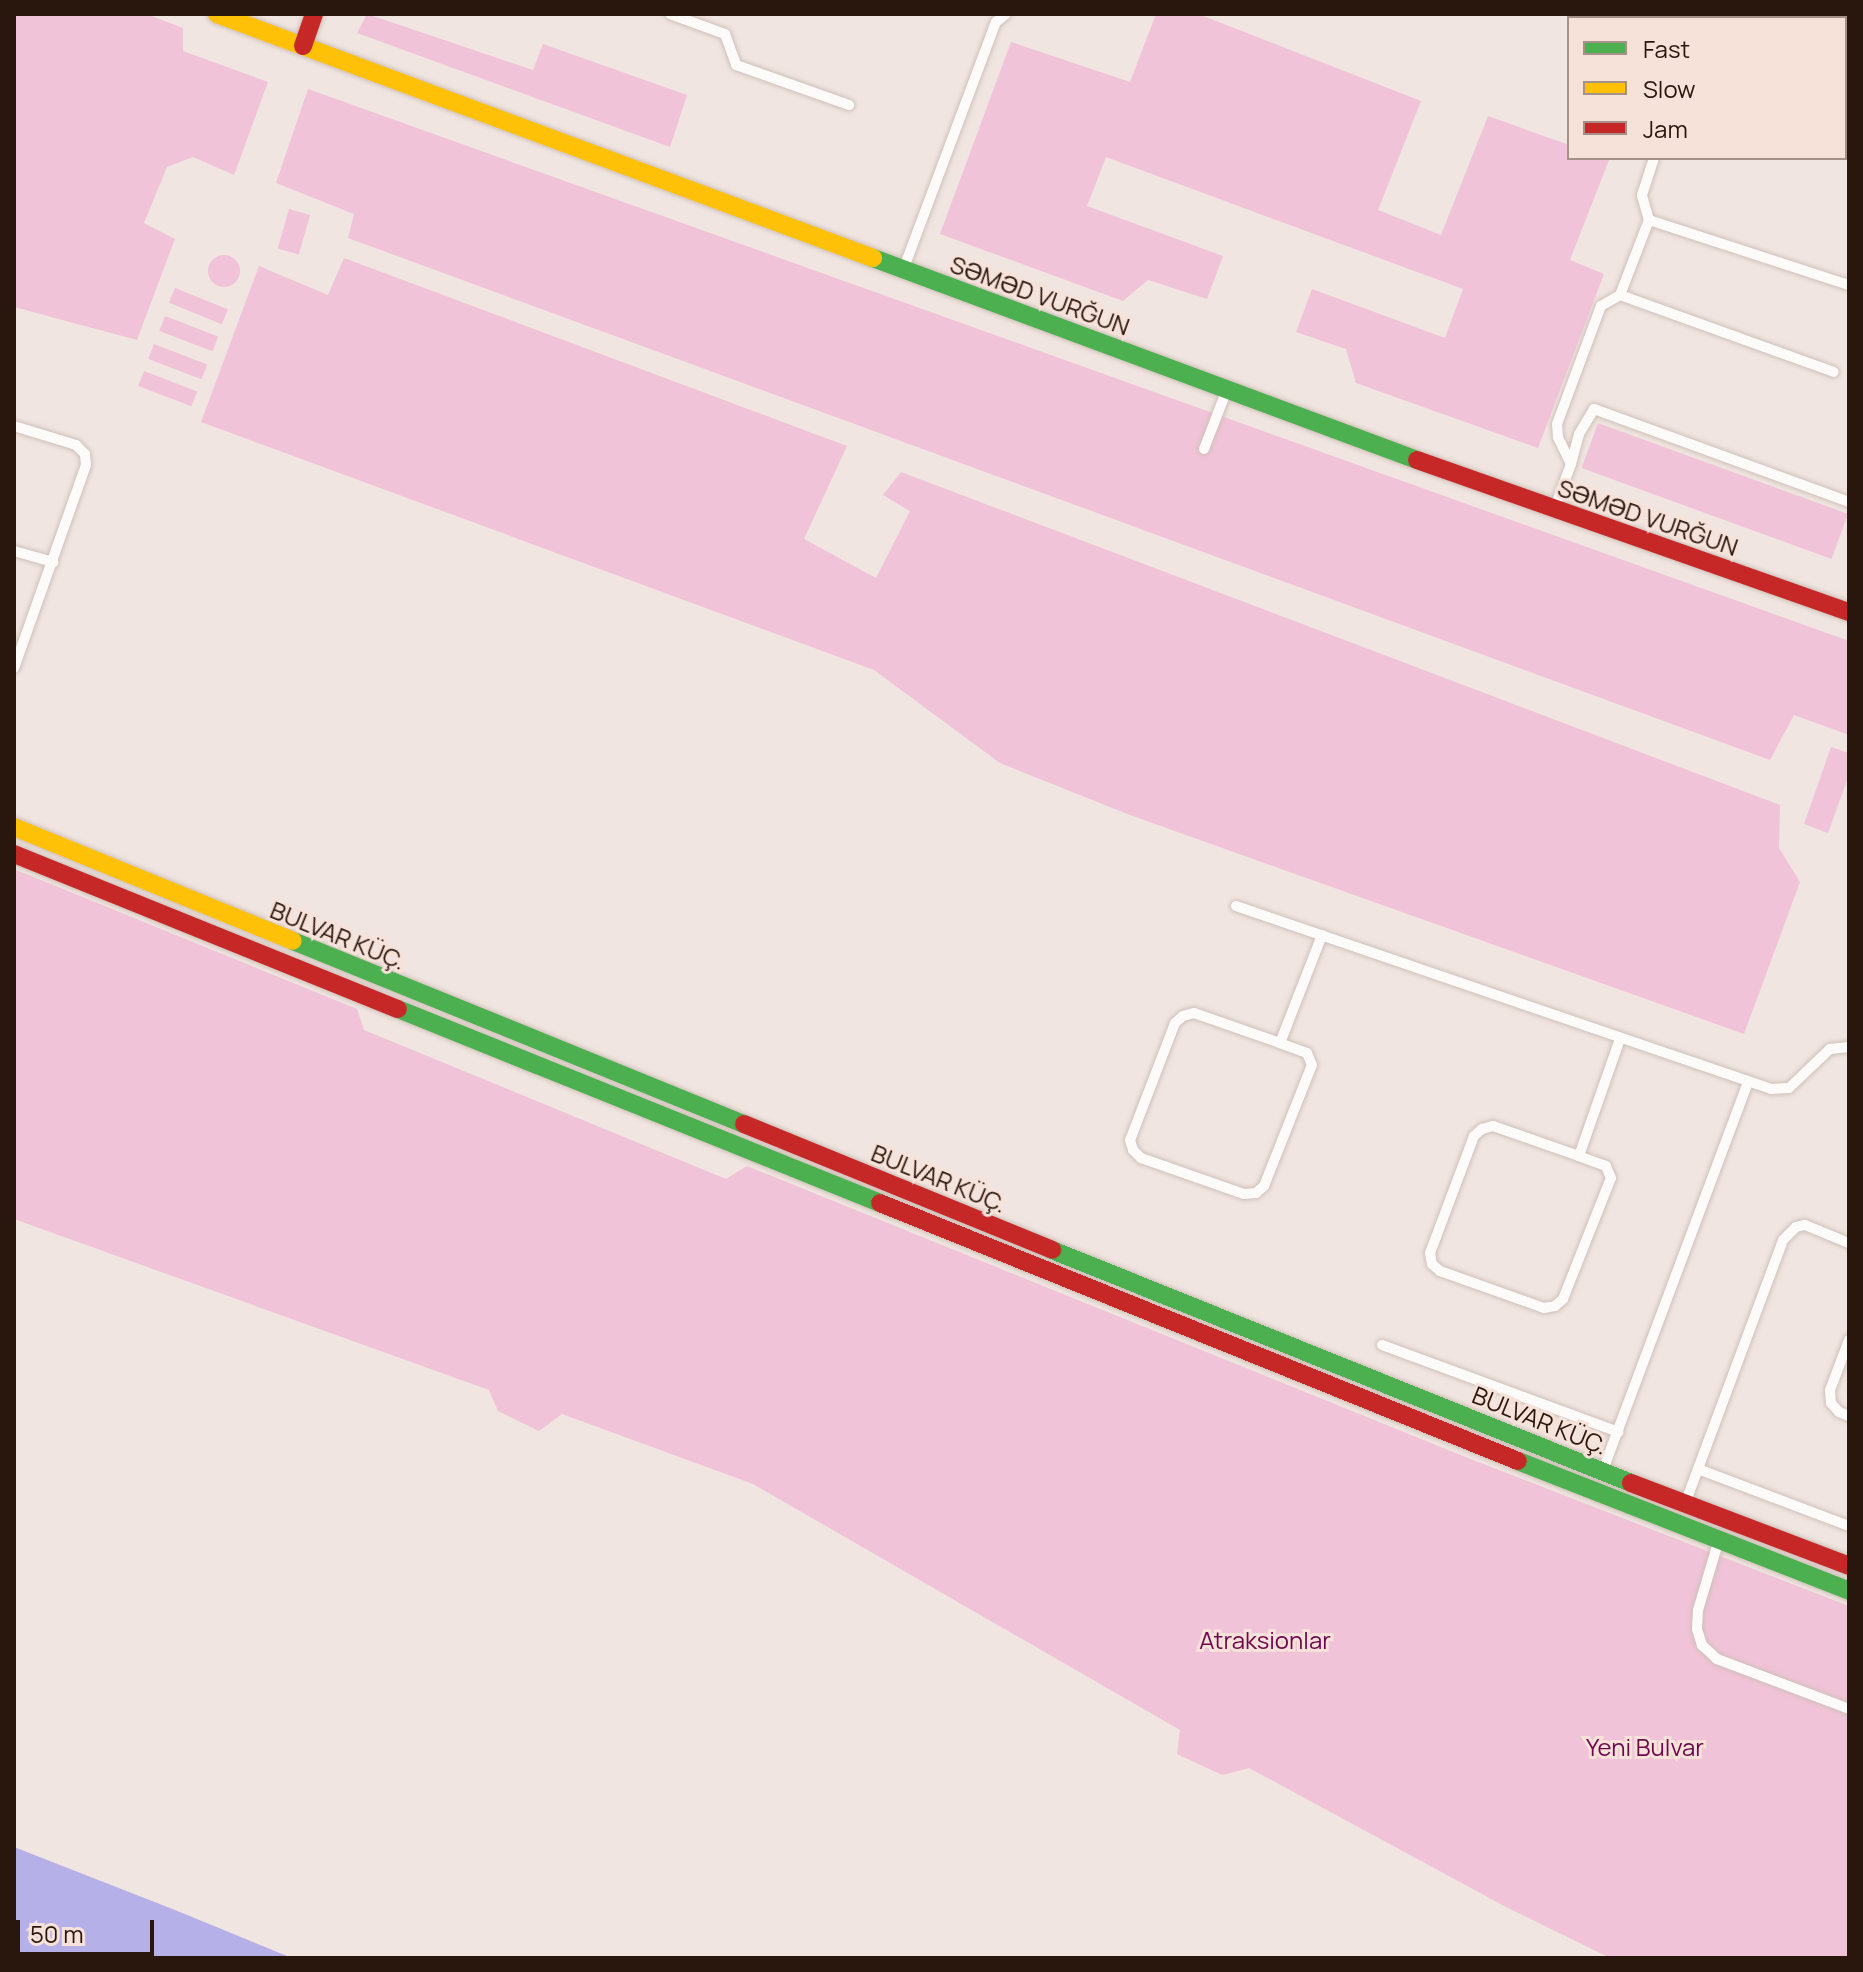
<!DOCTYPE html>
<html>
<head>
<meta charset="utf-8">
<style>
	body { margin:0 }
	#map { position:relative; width:1863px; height:1972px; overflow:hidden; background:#f0e5e0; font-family:Manrope,sans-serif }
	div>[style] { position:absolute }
	.green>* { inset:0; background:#f1c3d8; transform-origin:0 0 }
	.round { border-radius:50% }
	.water>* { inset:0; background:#b6b0e8 }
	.roads { filter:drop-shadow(0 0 2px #cfc0b9) drop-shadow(0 0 2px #cfc0b9) }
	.lane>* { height:10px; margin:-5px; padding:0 5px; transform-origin:5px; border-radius:5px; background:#fdfbfa }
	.fast>* { height:18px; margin:-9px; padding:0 9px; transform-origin:9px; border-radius:9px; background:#4caf50 }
	.slow>* { height:18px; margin:-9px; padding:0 9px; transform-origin:9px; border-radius:9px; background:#ffc107 }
	.jam>* { height:18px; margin:-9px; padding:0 9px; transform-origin:9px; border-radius:9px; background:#c62828 }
	span { translate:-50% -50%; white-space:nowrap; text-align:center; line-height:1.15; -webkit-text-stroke:6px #f7e2d9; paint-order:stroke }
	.street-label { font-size:24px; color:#29170e }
	.park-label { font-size:24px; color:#6f074f }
	.frame { position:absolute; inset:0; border:16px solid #29170e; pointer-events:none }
	.legend { position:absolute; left:1567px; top:16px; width:280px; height:144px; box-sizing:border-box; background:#f7e2d9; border:2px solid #a59188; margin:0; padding:10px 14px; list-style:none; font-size:24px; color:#29170e }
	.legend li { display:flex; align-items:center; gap:16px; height:40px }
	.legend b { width:40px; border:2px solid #a59188 }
	.scale { position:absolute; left:16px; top:1920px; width:138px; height:36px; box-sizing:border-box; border:4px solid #29170e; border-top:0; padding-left:10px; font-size:24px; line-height:28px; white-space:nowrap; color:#29170e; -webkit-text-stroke:6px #f7e2d9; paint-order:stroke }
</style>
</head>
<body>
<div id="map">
	<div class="green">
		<div style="clip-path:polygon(14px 14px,146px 14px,183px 28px,183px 51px,268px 82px,234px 175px,193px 157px,167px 167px,144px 223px,175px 239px,137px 340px,14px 307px)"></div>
		<div style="clip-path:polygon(367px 14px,533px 70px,543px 44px,687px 95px,670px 147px,357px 33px)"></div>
		<div style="clip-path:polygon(1156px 14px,1198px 14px,1421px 101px,1378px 210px,1441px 235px,1488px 116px,1569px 145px,1569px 158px,1609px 160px,1570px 260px,1604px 274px,1538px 448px,1356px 383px,1346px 349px,1296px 332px,1312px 289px,1445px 338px,1463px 289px,1106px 157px,1087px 206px,1223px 256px,1207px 299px,1148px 280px,1123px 301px,940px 234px,1011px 42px,1130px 82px)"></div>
		<div style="clip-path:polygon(308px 89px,1849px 641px,1849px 735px,1794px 715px,1770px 760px,348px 238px,354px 214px,276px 183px)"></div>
		<div style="left:289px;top:209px;width:22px;height:41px;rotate:16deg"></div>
		<div class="round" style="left:208px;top:255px;width:32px;height:32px"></div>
		<div style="clip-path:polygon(344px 258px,847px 446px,804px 539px,876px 578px,910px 511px,883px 495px,901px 472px,1780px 805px,1779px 848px,1800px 882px,1744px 1034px,1130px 815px,1000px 763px,874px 670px,201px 422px,259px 266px,328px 295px)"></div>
		<div style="left:175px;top:288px;width:57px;height:16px;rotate:22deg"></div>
		<div style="left:165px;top:316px;width:57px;height:16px;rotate:21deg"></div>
		<div style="left:154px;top:344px;width:57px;height:16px;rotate:21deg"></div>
		<div style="left:144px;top:371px;width:57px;height:16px;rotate:21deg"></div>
		<div style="left:1598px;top:423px;width:266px;height:48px;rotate:20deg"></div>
		<div style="clip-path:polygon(1831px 747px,1849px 753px,1849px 775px,1828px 833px,1804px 824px)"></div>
		<div style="clip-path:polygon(14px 869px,357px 1009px,364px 1030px,726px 1179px,747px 1166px,1468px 1458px,1849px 1606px,1849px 1958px,1610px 1958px,1506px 1907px,1249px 1768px,1222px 1775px,1177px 1754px,1180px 1730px,753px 1484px,562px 1414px,539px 1431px,498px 1411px,489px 1390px,14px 1219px)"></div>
	</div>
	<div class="water">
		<div style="clip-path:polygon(14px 1847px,175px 1910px,292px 1958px,14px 1958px)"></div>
	</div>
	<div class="roads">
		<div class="lane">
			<div style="left:670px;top:14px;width:59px;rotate:20deg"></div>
			<div style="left:725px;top:34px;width:33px;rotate:70deg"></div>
			<div style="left:736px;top:65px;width:120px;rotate:19.5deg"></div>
			<div style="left:1698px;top:14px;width:11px;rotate:22deg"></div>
			<div style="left:1586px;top:18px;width:4px;rotate:-63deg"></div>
			<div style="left:1794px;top:18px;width:4px;rotate:-76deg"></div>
			<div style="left:1845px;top:68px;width:4px;rotate:27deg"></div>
			<div style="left:1649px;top:220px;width:210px;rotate:18deg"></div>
			<div style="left:905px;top:265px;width:259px;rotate:-69.5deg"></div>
			<div style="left:996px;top:22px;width:13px;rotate:-39deg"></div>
			<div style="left:1620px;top:295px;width:227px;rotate:19.8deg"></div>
			<div style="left:14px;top:426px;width:65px;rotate:17deg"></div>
			<div style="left:76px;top:445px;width:13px;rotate:45deg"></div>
			<div style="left:85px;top:454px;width:11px;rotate:85deg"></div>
			<div style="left:86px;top:465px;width:215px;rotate:109.5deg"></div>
			<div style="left:1204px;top:449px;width:61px;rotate:-68.9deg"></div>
			<div style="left:1571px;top:464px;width:31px;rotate:-75deg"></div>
			<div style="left:1579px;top:434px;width:29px;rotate:-59deg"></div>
			<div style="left:1594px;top:409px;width:271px;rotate:20deg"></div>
			<div style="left:1555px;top:507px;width:46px;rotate:-69.6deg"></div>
			<div style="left:1571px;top:464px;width:30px;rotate:-116deg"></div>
			<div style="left:1558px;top:437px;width:13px;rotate:-94deg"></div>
			<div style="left:1557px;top:424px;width:126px;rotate:-69.6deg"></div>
			<div style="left:1601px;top:306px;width:22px;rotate:-30deg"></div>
			<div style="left:1620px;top:295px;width:80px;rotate:-68.9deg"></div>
			<div style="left:1649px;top:220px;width:26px;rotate:-106deg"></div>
			<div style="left:1642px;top:195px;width:39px;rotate:-72deg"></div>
			<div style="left:14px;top:551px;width:41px;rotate:15.8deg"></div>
			<div style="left:1236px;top:906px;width:565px;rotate:18.88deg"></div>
			<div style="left:1771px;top:1089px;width:18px;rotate:-3deg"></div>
			<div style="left:1789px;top:1088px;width:57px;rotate:-43.6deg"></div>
			<div style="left:1830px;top:1049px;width:19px;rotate:-6deg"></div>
			<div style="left:1280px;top:1043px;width:91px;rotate:-160.8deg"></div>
			<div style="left:1194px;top:1013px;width:11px;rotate:165deg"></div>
			<div style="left:1183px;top:1016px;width:11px;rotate:139deg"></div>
			<div style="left:1175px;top:1023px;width:125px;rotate:111deg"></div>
			<div style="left:1130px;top:1140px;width:10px;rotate:73deg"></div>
			<div style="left:1133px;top:1150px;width:11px;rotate:45deg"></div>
			<div style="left:1141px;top:1158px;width:109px;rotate:19.3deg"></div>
			<div style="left:1244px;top:1194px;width:12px;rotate:-5deg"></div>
			<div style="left:1256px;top:1193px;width:11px;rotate:-41deg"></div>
			<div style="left:1264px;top:1186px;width:130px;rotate:-68.4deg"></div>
			<div style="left:1312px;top:1065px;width:13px;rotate:-113deg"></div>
			<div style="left:1307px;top:1053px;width:29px;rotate:-160deg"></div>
			<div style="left:1280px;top:1043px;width:116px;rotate:-68.7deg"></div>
			<div style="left:1579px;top:1156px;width:91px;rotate:-160.8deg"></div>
			<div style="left:1493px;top:1126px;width:11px;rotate:165deg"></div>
			<div style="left:1482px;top:1129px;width:11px;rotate:139deg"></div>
			<div style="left:1474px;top:1136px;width:125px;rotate:110.6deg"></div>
			<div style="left:1430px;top:1253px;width:11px;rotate:80deg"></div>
			<div style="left:1432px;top:1264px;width:11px;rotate:41deg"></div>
			<div style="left:1440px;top:1271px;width:110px;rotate:19.6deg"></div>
			<div style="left:1544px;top:1308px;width:11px;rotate:-10deg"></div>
			<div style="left:1555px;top:1306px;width:11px;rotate:-41deg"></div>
			<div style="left:1563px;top:1299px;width:130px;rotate:-68.4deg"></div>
			<div style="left:1611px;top:1178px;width:13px;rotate:-113deg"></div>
			<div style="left:1606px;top:1166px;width:29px;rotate:-160deg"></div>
			<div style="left:1579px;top:1156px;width:124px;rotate:-70.7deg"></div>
			<div style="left:1849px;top:1340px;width:53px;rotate:110.8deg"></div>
			<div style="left:1830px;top:1390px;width:13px;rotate:86deg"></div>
			<div style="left:1831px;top:1403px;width:12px;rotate:48deg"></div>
			<div style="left:1839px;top:1412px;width:11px;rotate:22deg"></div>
			<div style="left:1382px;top:1345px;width:252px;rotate:20.2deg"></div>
			<div style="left:1698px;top:1469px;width:161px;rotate:20.7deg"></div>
			<div style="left:1603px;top:1470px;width:414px;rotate:-69.5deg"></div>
			<div style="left:1686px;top:1501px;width:278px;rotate:-69.6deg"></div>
			<div style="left:1783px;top:1240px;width:18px;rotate:-45deg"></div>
			<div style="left:1796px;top:1227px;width:9px;rotate:-13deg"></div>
			<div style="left:1805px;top:1225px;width:48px;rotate:22.2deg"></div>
			<div style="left:1718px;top:1543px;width:70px;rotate:106.6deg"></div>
			<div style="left:1698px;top:1610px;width:19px;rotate:93deg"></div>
			<div style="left:1697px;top:1629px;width:17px;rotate:73deg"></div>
			<div style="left:1702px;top:1645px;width:21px;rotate:43deg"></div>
			<div style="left:1717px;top:1659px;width:141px;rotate:20.7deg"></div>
		</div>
		<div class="fast">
			<div style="left:873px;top:258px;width:580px;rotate:20.37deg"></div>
			<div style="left:293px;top:941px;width:487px;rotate:22.1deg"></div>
			<div style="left:398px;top:1009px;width:520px;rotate:21.92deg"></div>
			<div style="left:1052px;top:1250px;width:624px;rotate:21.92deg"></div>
			<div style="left:1518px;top:1461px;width:356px;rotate:21.4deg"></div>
		</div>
		<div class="slow">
			<div style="left:217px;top:14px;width:700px;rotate:20.4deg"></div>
			<div style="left:14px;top:827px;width:301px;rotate:22.2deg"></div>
		</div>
		<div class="jam">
			<div style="left:303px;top:46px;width:34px;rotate:-71deg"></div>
			<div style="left:1417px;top:460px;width:458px;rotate:19.4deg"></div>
			<div style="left:14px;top:854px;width:414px;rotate:22deg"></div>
			<div style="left:744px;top:1124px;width:333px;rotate:22.2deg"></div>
			<div style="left:880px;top:1203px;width:688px;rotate:22.02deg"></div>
			<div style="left:1631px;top:1483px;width:233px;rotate:20.8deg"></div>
		</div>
	</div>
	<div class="street-label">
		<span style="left:1040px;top:295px;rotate:20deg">SƏMƏD VURĞUN</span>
		<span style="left:1648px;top:517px;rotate:19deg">SƏMƏD VURĞUN</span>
		<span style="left:338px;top:935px;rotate:22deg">BULVAR KÜÇ.</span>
		<span style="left:939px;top:1178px;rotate:22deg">BULVAR KÜÇ.</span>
		<span style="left:1540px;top:1420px;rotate:22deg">BULVAR KÜÇ.</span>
	</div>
	<div class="park-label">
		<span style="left:1265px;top:1640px">Atraksionlar</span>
		<span style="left:1645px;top:1747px">Yeni Bulvar</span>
	</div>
	<div class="frame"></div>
	<ul class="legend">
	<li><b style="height:10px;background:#4caf50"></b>Fast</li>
	<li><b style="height:10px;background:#ffc107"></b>Slow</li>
	<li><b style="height:10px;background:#c62828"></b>Jam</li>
	</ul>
	<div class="scale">50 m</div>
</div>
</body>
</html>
